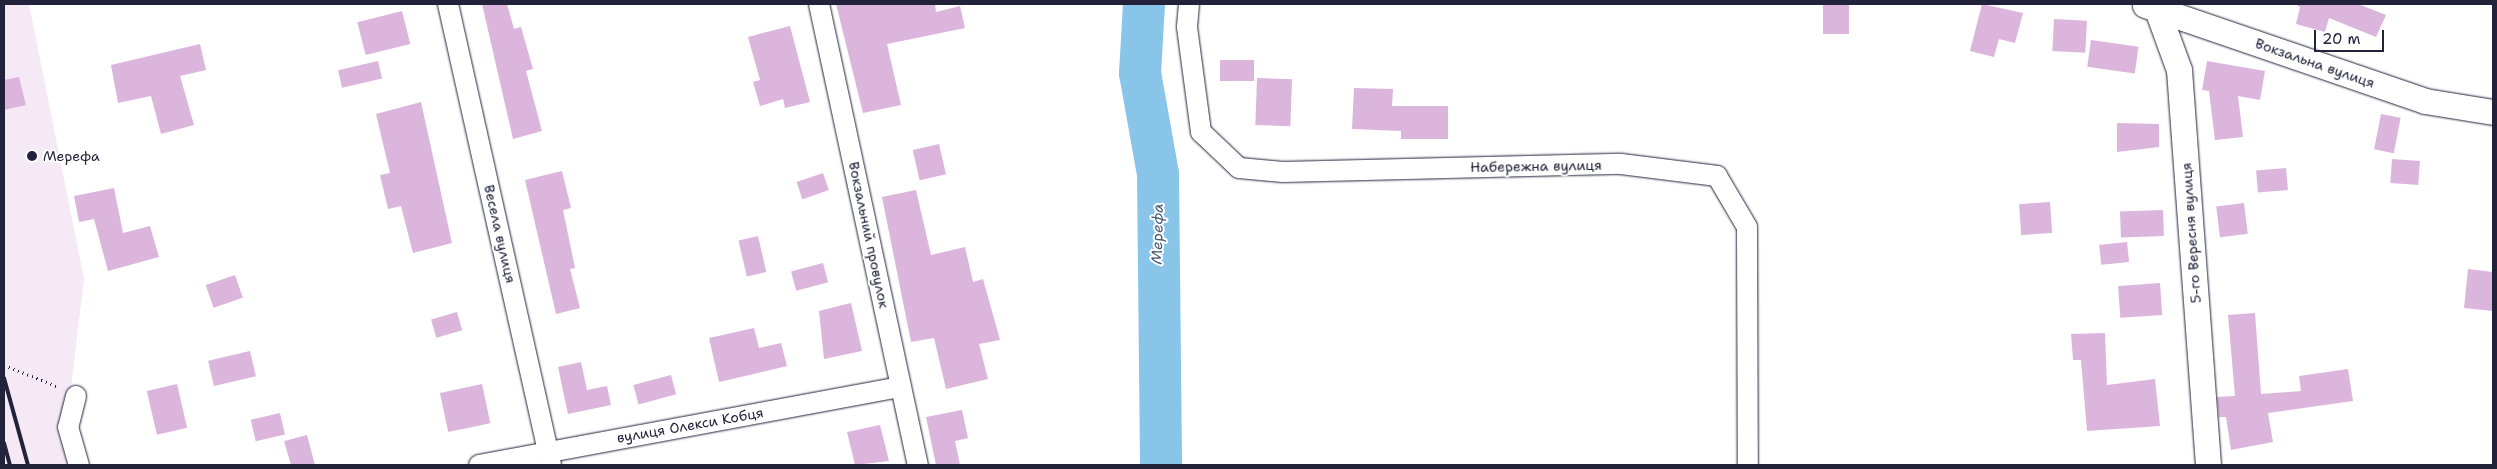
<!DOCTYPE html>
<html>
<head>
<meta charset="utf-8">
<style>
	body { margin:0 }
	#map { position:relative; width:2497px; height:469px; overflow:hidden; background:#fff; font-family:"Shantell Sans",sans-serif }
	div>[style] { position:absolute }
	.built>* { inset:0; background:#f4e9f5 }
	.river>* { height:42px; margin:-21px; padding:0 21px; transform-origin:21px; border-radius:21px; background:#89c5e9 }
	.building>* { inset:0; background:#dcb5dd; transform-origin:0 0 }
	.path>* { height:3px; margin-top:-1.5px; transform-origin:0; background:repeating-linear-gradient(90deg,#22223b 0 1px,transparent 0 5px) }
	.roads { filter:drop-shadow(0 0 1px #22223b) drop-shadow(0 0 1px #22223b) }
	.minor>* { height:20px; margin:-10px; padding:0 10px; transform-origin:10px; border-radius:10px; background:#fff }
	.tertiary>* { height:25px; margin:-12.5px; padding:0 12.5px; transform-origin:12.5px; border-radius:12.5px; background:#fff }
	.rail>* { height:4px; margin:-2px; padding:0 2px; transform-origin:2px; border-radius:2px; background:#22223b }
	.dots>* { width:14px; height:14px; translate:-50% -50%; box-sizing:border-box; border:2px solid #fff; border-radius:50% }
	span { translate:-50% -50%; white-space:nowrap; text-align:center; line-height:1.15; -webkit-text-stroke:4px #fff; paint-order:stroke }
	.street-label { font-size:14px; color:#22223b }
	.poi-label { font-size:14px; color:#22223b }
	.left { translate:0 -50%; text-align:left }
	.water-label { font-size:15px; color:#465b78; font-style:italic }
	.frame { position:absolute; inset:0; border:5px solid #22223b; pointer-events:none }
	.scale { position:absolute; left:2314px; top:30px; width:70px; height:22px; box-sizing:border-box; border:2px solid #22223b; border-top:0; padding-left:6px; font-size:15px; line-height:18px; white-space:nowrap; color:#22223b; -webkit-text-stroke:4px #fff; paint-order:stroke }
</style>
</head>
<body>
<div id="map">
	<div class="built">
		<div style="clip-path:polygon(4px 4px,29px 4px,84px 279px,68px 412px,81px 465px,4px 465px)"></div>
	</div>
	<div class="river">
		<div style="left:1144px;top:4px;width:69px;rotate:93.3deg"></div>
		<div style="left:1140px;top:73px;width:103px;rotate:79.9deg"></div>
		<div style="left:1158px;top:174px;width:291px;rotate:89.4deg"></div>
	</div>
	<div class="building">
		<div style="clip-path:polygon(482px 4px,507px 4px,514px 29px,521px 27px,533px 69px,526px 71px,542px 131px,513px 139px)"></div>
		<div style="clip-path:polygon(836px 4px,935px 4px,936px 12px,960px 6px,965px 28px,887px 44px,901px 105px,863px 113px)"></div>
		<div style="left:1823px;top:4px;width:26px;height:30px"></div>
		<div style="clip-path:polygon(1982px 4px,2023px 13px,2015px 43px,1999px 39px,1994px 57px,1970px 51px)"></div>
		<div style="clip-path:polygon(2358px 4px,2386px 15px,2376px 37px,2329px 18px,2325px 32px,2296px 24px,2300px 7px,2295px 4px)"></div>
		<div style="left:402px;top:11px;width:34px;height:46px;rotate:76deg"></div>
		<div style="left:2054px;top:19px;width:33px;height:32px;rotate:3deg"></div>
		<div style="clip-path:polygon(790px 26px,810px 102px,785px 108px,783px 99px,760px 106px,753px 82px,760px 80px,748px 37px)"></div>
		<div style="left:2091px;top:40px;width:48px;height:27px;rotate:8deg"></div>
		<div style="clip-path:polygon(200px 44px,206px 70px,180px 76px,194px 125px,161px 134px,151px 96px,118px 103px,111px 65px)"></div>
		<div style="left:1254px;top:60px;width:21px;height:34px;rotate:90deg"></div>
		<div style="left:378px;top:61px;width:18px;height:41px;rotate:77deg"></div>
		<div style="clip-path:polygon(2207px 61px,2265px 71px,2260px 100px,2238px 96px,2243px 137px,2215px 140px,2209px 91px,2202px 90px)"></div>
		<div style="clip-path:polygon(19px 77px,26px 105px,4px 110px,4px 80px)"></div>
		<div style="left:1257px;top:78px;width:35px;height:47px;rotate:2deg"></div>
		<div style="clip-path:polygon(1354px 88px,1393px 89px,1392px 106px,1448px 106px,1448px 139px,1401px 139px,1401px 131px,1352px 129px)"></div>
		<div style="clip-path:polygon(421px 102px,452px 243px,413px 253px,401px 206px,388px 209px,380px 175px,390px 173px,376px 114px)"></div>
		<div style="left:2381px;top:114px;width:20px;height:36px;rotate:11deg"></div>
		<div style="clip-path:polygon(2117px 123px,2159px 124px,2159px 147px,2117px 152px)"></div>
		<div style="left:939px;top:144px;width:31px;height:27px;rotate:77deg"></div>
		<div style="left:2392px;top:159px;width:28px;height:24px;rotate:4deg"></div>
		<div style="left:2286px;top:168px;width:22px;height:30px;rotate:85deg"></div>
		<div style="clip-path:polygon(562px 171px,571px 208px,563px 210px,575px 268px,570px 269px,580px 308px,556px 314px,525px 180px)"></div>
		<div style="left:823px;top:173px;width:18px;height:28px;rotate:71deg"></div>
		<div style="clip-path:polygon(114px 188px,123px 233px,150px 226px,159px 257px,108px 271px,94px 219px,79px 222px,74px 196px)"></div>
		<div style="clip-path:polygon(916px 190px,931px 255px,965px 247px,973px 282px,983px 279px,1000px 340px,979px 344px,988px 379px,946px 389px,934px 338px,911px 342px,882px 197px)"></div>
		<div style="left:2050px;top:202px;width:31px;height:31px;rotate:86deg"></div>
		<div style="left:2244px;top:203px;width:31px;height:28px;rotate:83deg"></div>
		<div style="left:2163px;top:210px;width:26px;height:43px;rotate:88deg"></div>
		<div style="left:758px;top:236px;width:37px;height:20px;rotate:77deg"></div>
		<div style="left:2127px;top:242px;width:20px;height:28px;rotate:84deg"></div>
		<div style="left:823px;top:263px;width:20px;height:33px;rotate:75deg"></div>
		<div style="clip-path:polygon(2468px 269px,2493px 272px,2493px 311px,2464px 308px)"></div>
		<div style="left:235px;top:275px;width:24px;height:31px;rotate:71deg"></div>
		<div style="left:2160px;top:283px;width:32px;height:42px;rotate:86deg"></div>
		<div style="clip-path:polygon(851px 303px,862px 351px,824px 359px,819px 311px)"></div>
		<div style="left:457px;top:312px;width:19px;height:27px;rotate:74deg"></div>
		<div style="clip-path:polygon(2255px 313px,2261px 394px,2301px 391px,2299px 376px,2348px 369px,2353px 401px,2268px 413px,2273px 442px,2231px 450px,2226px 417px,2219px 417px,2217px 397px,2235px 396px,2228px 315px)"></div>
		<div style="clip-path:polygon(754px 328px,759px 348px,781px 343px,787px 366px,719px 382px,709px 338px)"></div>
		<div style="clip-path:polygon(2105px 333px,2107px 385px,2155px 379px,2160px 426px,2087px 431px,2081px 360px,2073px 360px,2071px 334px)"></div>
		<div style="left:250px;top:351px;width:26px;height:43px;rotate:77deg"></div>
		<div style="clip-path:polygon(581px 362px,587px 390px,607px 386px,611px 405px,568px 414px,558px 367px)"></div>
		<div style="left:671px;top:375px;width:20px;height:39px;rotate:75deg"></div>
		<div style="left:177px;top:384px;width:45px;height:31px;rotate:77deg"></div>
		<div style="left:482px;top:384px;width:40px;height:43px;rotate:78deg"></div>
		<div style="clip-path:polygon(962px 410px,968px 438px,955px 441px,960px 465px,936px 465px,926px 417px)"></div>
		<div style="left:280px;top:413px;width:22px;height:30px;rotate:77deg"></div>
		<div style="clip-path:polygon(880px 425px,889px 461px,855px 465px,847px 432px)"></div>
		<div style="clip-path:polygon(307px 435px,315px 465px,291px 465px,284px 441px)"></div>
	</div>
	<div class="path">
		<div style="left:4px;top:365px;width:59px;rotate:21.8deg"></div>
	</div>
	<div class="roads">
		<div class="minor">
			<div style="left:448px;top:4px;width:472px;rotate:77.4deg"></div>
			<div style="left:819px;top:4px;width:472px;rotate:77.9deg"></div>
			<div style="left:1189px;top:4px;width:23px;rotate:95deg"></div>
			<div style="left:1187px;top:27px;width:106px;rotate:82.4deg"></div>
			<div style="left:1201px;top:132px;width:52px;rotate:43.5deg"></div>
			<div style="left:1239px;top:168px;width:44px;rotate:5.2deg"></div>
			<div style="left:1283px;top:172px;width:338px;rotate:-1.4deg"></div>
			<div style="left:1621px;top:164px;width:97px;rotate:7.1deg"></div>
			<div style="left:1717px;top:176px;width:59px;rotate:59.5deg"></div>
			<div style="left:1747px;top:227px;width:238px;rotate:89.8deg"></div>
			<div style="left:76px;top:396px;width:32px;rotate:104deg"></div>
			<div style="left:68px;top:427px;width:40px;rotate:74deg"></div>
			<div style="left:479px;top:465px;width:429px;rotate:-10.5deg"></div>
		</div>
		<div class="tertiary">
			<div style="left:2155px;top:4px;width:70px;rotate:70deg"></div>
			<div style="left:2179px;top:70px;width:396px;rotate:85.8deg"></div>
			<div style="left:2145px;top:5px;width:296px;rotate:18.9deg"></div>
			<div style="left:2425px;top:101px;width:69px;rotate:9.2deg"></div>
		</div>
	</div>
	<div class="rail">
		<div style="left:4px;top:378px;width:90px;rotate:74.6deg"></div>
		<div style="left:4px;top:443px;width:23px;rotate:75deg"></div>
	</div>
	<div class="dots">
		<div style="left:32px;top:156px;background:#22223b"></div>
	</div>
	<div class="street-label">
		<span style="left:2315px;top:63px;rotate:19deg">Вокзальна вулиця</span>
		<span style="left:1536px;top:166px;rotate:-1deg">Набережна вулиця</span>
		<span style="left:2191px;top:233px;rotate:-94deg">5-го Вересня вулиця</span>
		<span style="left:500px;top:234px;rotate:77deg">Весела вулиця</span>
		<span style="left:869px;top:235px;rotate:78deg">Вокзальний провулок</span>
		<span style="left:690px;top:425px;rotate:-10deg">вулиця Олекси Кобця</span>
	</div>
	<div class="poi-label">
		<span class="left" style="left:43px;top:156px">Мерефа</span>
	</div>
	<div class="water-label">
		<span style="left:1158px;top:234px;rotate:-89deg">Мерефа</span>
	</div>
	<div class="frame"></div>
	<div class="scale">20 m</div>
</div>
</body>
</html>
